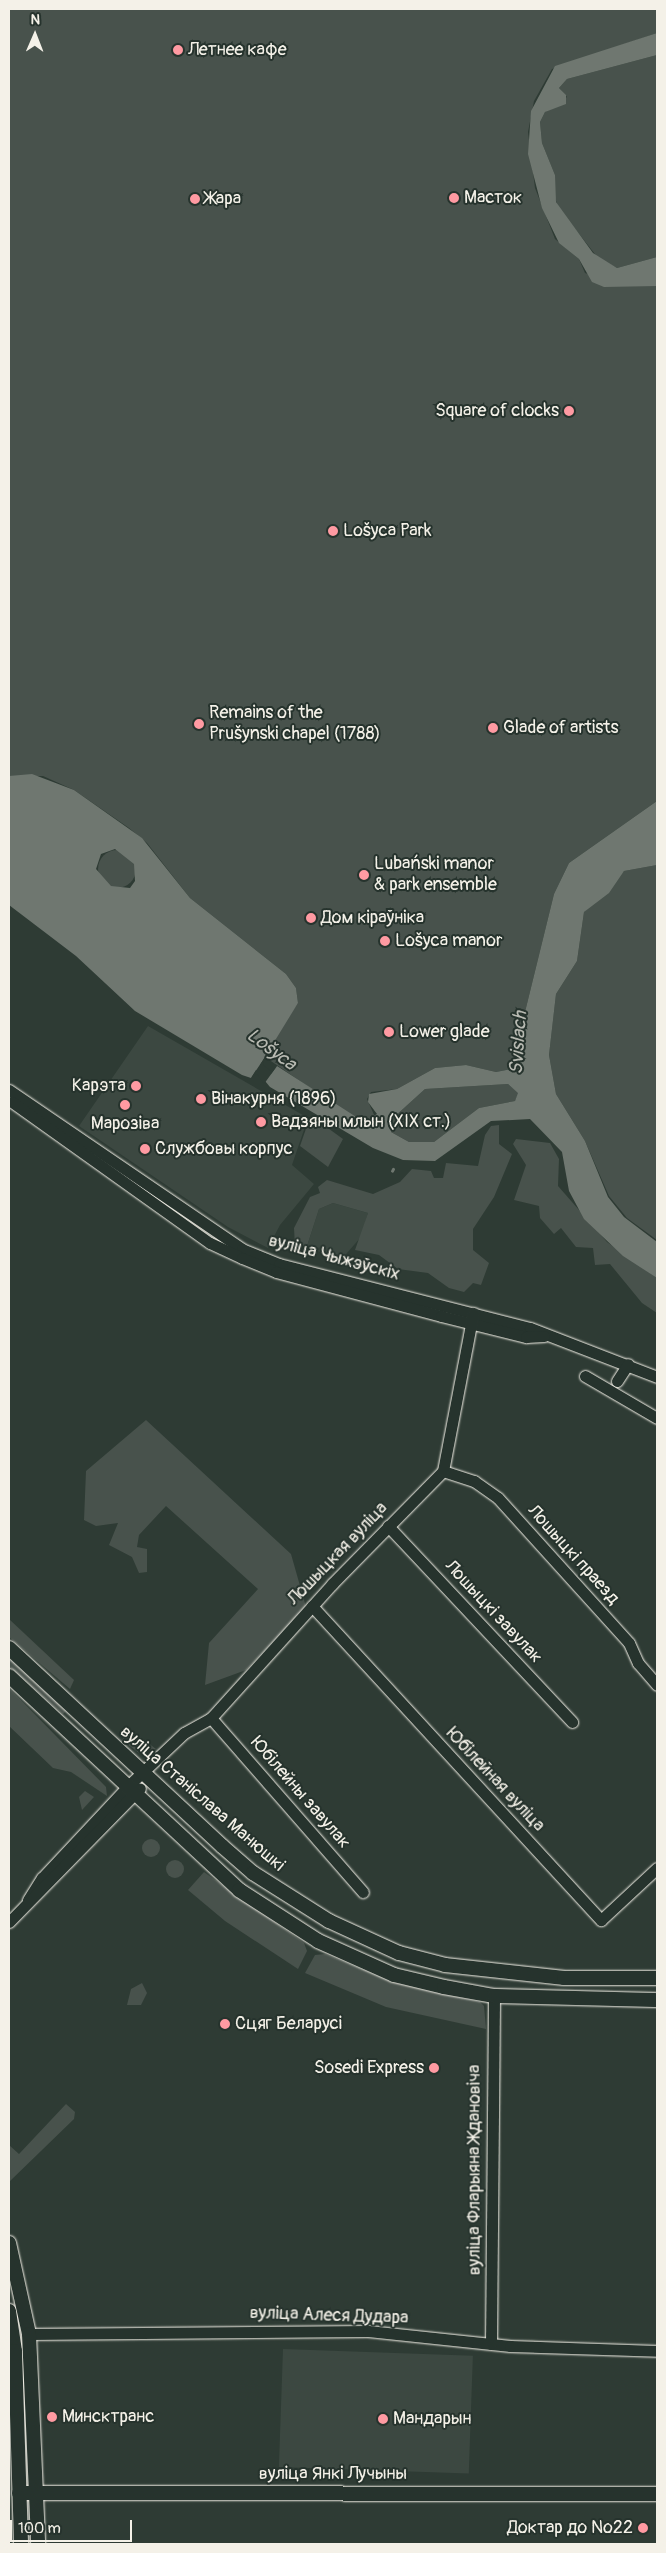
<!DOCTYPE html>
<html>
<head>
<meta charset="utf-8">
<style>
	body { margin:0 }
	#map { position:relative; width:666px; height:2553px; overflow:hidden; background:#2e3b34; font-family:Pangolin,sans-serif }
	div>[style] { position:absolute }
	.built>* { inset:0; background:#3c4841; transform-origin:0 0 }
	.green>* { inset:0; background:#48524c }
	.round { border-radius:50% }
	.water>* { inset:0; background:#6f7770 }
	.pier>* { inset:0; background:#2e3b34 }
	.stream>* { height:2.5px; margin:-1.25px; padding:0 1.25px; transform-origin:1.25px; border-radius:1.25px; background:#6f7770 }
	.roads { filter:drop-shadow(0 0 1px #f4f1e8) drop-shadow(0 0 1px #f4f1e8) }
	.minor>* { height:11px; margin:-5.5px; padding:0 5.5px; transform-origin:5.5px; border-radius:5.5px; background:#26332d }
	.major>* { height:14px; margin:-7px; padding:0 7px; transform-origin:7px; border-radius:7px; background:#26332d }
	.dots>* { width:14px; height:14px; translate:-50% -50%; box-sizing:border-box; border:2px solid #26332d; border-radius:50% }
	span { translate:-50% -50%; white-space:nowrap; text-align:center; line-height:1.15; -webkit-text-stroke:4px #26332d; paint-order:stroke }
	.poi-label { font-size:18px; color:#f4f1e8 }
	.left { translate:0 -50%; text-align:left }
	.right { translate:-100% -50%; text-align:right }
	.street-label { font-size:18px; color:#f4f1e8 }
	.water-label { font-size:19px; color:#b8bab2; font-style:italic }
	.frame { position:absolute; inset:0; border:10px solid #f4f1e8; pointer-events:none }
	.north { position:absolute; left:10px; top:10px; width:50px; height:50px; -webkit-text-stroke:4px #26332d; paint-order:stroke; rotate:1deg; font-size:14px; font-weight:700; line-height:20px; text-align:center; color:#f4f1e8 }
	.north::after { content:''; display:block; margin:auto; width:18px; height:22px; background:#f4f1e8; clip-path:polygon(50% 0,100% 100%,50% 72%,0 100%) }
	.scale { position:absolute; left:10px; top:2520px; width:122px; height:22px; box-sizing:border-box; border:2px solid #f4f1e8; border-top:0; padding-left:6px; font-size:15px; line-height:18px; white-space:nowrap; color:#f4f1e8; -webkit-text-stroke:4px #26332d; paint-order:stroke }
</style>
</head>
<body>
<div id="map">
	<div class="built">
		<div style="clip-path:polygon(148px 1026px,308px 1118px,292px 1165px,314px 1184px,280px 1225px,268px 1248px,228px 1227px,79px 1126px)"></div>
		<div style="clip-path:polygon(333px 1203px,368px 1213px,361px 1237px,340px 1261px,307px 1246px,319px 1209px)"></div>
		<div style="left:283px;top:2349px;width:190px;height:118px;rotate:2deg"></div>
	</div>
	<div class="green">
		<div style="clip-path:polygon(9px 9px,657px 9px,657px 33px,552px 69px,534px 101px,528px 132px,535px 188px,555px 239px,579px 259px,585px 273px,625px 286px,657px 286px,657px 801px,569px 863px,554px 894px,511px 1069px,496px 1072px,466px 1065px,435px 1068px,397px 1089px,371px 1092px,367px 1099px,375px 1117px,364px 1122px,354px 1118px,265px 1057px,265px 1050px,298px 1003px,296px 988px,286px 974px,190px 898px,147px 843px,129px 828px,74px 790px,43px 776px,9px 776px)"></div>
		<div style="clip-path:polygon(657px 55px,657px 257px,617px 268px,598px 258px,558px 207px,553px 192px,555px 175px,542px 143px,540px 122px,545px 112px,567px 97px,559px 88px,567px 79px)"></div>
		<div class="round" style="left:98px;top:850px;width:38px;height:38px"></div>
		<div style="clip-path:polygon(657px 865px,657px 1240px,627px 1218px,609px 1196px,585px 1141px,556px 1094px,549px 1055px,556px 994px,577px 961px,584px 912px,624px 871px)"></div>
		<div style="clip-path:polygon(508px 1084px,519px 1093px,515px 1101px,479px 1108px,434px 1142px,409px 1142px,391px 1132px,393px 1118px,425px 1089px)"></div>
		<div style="clip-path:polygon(314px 1118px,343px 1139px,328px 1167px,300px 1146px,309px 1120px)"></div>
		<div style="clip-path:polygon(499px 1125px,499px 1144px,512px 1154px,494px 1197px,473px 1229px,473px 1250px,489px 1263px,481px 1285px,473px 1283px,464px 1292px,449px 1288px,428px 1273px,398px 1269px,379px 1255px,355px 1250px,368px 1213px,333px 1203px,319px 1209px,307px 1246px,295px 1247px,294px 1228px,310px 1197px,320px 1193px,318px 1187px,327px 1180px,373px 1194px,400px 1182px,412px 1169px,431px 1171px,434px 1178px,443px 1178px,446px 1163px,478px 1166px,485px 1135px,491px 1126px)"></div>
		<div style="clip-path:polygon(516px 1139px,550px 1143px,559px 1159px,558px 1186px,607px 1242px,657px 1278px,657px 1313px,642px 1303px,610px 1264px,595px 1265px,593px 1248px,576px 1247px,561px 1228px,554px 1234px,540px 1218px,539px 1206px,514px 1200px,526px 1165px,513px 1144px)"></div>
		<div style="clip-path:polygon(146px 1420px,291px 1554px,306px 1607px,246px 1670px,205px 1685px,209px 1643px,258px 1589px,166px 1506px,139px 1535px,137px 1547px,147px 1549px,147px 1572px,139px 1573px,132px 1557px,109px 1545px,118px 1523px,96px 1526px,84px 1520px,86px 1471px)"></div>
		<div style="clip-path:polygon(9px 1619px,74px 1680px,70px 1689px,9px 1637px)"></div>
		<div style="clip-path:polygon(9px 1658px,66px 1711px,63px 1714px,9px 1666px)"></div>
		<div style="clip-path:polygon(9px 1688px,106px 1787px,107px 1796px,71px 1772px,53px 1768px,9px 1726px)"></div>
		<div style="clip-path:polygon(126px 1734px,135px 1740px,139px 1736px,156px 1749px,139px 1753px,122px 1740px)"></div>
		<div style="clip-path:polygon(85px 1791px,94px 1797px,82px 1810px,79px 1797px)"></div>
		<div class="round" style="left:142px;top:1839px;width:18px;height:18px"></div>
		<div class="round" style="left:166px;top:1860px;width:18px;height:18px"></div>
		<div style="clip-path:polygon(204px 1872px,304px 1943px,307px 1951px,298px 1969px,225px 1921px,188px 1890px)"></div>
		<div style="clip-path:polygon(325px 1954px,393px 1982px,480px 2002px,484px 2006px,486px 2029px,386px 2007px,305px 1973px,315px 1955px)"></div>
		<div style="clip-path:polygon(142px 1983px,147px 1993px,141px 2005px,127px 2005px,131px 1989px)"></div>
		<div style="clip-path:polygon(66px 2104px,75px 2112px,74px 2119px,9px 2182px,9px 2145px,19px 2154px)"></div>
	</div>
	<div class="water">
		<div style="clip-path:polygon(657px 33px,657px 55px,567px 79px,559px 88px,566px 95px,566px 104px,545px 112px,540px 122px,542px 143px,555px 175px,556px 202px,593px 253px,617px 268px,657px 257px,657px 286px,604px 287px,592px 282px,579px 259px,559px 243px,542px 208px,528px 154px,531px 111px,555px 66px)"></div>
		<div style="clip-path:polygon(evenodd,32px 774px,74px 790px,142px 838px,190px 898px,286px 974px,296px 988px,298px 1003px,260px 1065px,271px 1074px,277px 1066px,364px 1122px,377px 1114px,368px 1102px,369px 1094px,397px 1089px,435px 1068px,466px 1065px,496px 1072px,511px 1069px,554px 894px,569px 863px,657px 801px,657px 865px,624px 871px,609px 893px,584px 912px,577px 961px,556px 994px,549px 1055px,556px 1094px,585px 1141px,608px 1197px,624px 1217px,657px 1242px,657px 1278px,623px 1256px,584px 1219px,569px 1191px,562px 1152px,530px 1119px,491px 1121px,435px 1161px,403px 1160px,373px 1148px,270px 1087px,256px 1070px,251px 1078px,242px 1075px,135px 1011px,76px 956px,9px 905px,9px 776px,32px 774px,115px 849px,134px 864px,135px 881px,130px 888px,111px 886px,96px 869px,101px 854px,115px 849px,32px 774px,508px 1084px,518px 1093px,515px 1101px,479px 1108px,434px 1142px,409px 1142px,391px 1132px,393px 1118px,425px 1089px,508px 1084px)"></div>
	</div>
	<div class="pier">
		<div style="clip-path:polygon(265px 1057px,263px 1065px,271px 1071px,277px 1066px,264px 1084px,257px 1074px,251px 1078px)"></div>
	</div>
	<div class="stream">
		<div style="left:392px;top:1171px;width:2px;rotate:-63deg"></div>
	</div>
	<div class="roads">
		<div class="minor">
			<div style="left:9px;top:1090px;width:282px;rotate:34.3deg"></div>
			<div style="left:242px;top:1249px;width:40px;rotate:22deg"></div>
			<div style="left:279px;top:1264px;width:259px;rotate:14.3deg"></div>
			<div style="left:530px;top:1328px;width:136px;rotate:21.1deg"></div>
			<div style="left:12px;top:1102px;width:243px;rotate:35.5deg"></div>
			<div style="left:210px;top:1243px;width:35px;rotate:25deg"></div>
			<div style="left:242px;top:1258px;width:37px;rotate:22deg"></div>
			<div style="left:276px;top:1272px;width:171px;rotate:14.9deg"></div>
			<div style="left:441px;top:1316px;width:88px;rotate:13.9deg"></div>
			<div style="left:526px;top:1337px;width:18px;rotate:-3deg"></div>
			<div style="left:585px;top:1376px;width:83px;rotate:30.3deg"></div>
			<div style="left:617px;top:1381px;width:20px;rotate:-57deg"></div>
			<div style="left:443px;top:1471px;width:33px;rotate:18deg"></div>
			<div style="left:474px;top:1481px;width:29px;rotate:35deg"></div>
			<div style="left:498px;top:1498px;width:195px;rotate:47.9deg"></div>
			<div style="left:629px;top:1643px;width:22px;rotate:66deg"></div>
			<div style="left:638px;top:1663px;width:29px;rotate:49deg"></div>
			<div style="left:388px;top:1526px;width:269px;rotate:46.8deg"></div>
			<div style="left:312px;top:1606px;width:427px;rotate:47.4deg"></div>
			<div style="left:601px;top:1920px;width:76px;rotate:-42.9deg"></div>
			<div style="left:211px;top:1718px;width:231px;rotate:48.9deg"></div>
			<div style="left:28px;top:1900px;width:26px;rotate:-58deg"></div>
			<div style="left:42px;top:1878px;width:126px;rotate:-46.9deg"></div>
			<div style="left:128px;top:1786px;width:77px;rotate:-43.4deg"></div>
			<div style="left:184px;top:1733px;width:31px;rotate:-29deg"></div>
			<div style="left:211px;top:1718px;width:181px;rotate:-47.9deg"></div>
			<div style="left:332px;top:1584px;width:158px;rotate:-45.5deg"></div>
			<div style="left:443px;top:1471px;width:161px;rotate:-79.2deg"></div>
			<div style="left:9px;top:1922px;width:187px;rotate:-45.6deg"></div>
			<div style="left:29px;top:2334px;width:339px;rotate:-0.5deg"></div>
			<div style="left:368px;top:2331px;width:143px;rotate:6deg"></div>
			<div style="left:510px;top:2346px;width:147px;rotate:1.9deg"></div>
			<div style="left:491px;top:2344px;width:348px;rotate:-89.5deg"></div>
		</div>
		<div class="major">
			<div style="left:9px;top:1648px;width:291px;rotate:42.9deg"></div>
			<div style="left:222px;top:1846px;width:41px;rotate:41.1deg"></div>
			<div style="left:253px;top:1873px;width:90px;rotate:32.3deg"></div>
			<div style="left:329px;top:1921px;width:77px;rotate:24.6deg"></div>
			<div style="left:399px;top:1953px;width:48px;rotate:14.6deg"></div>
			<div style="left:445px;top:1965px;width:120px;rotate:6.2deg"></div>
			<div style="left:564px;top:1978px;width:93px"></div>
			<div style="left:9px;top:1676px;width:314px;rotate:42.9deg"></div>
			<div style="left:239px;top:1890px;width:94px;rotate:32.8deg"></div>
			<div style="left:318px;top:1941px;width:83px;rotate:24.1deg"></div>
			<div style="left:394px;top:1975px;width:51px;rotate:13.5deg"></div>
			<div style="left:444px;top:1987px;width:51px;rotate:10.2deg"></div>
			<div style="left:494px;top:1996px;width:163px;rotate:1.4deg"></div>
			<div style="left:9px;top:2243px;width:93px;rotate:77.6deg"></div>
			<div style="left:29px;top:2334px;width:210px;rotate:87.5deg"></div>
			<div style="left:9px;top:2311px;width:40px;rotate:81.5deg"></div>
			<div style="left:15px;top:2351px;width:193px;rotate:88.2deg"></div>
			<div style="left:19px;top:2493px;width:638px;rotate:0.09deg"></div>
		</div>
	</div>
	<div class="dots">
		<div style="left:178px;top:50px;background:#ff9aa2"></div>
		<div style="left:454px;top:198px;background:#ff9aa2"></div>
		<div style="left:195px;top:199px;background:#ff9aa2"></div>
		<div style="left:569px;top:411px;background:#ff9aa2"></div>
		<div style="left:333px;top:531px;background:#ff9aa2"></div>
		<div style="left:199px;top:724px;background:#ff9aa2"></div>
		<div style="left:493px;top:728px;background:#ff9aa2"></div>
		<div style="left:364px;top:875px;background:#ff9aa2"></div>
		<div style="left:311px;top:918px;background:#ff9aa2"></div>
		<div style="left:385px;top:941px;background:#ff9aa2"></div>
		<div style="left:389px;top:1032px;background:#ff9aa2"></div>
		<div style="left:136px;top:1086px;background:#ff9aa2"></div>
		<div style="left:201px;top:1099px;background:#ff9aa2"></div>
		<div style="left:125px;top:1105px;background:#ff9aa2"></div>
		<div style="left:261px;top:1122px;background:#ff9aa2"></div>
		<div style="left:145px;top:1149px;background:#ff9aa2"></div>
		<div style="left:225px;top:2024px;background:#ff9aa2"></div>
		<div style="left:434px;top:2068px;background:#ff9aa2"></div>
		<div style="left:52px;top:2417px;background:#ff9aa2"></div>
		<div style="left:383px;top:2419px;background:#ff9aa2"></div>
		<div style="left:643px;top:2528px;background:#ff9aa2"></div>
	</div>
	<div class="poi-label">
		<span class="left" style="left:188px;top:50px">Летнее кафе</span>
		<span class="left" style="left:464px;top:198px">Масток</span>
		<span class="left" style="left:205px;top:199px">Жара</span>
		<span class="right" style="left:559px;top:411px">Square of clocks</span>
		<span class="left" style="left:343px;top:531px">Lošyca Park</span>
		<span class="left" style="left:209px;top:724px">Remains of the<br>Prušynski chapel (1788)</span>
		<span class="left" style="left:503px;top:728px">Glade of artists</span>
		<span class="left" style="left:374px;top:875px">Lubański manor<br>&amp; park ensemble</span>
		<span class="left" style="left:321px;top:918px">Дом кіраўніка</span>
		<span class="left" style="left:395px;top:941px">Lošyca manor</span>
		<span class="left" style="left:399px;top:1032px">Lower glade</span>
		<span class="right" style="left:126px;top:1086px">Карэта</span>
		<span class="left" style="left:211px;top:1099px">Вінакурня (1896)</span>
		<span class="left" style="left:271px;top:1122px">Вадзяны млын (XIX ст.)</span>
		<span style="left:125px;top:1124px">Марозіва</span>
		<span class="left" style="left:155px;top:1149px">Службовы корпус</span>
		<span class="left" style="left:235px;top:2024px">Сцяг Беларусі</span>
		<span class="right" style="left:424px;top:2068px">Sosedi Express</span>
		<span class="left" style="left:62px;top:2417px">Минсктранс</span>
		<span class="left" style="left:393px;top:2419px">Мандарын</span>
		<span class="right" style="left:633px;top:2528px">Доктар до №22</span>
	</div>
	<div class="street-label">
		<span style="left:334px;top:1258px;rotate:15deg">вуліца Чыжэўскіх</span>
		<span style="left:338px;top:1554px;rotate:-46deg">Лошыцкая вуліца</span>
		<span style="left:573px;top:1555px;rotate:48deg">Лошыцкі праезд</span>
		<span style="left:493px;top:1612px;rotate:47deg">Лошыцкі завулак</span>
		<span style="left:495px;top:1780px;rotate:47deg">Юбілейная вуліца</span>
		<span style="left:300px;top:1793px;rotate:49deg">Юбілейны завулак</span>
		<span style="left:202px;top:1799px;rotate:41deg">вуліца Станіслава Манюшкі</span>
		<span style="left:475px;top:2170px;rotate:-90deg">вуліца Фларыяна Ждановіча</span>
		<span style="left:329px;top:2316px;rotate:2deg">вуліца Алеся Дудара</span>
		<span style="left:333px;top:2474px">вуліца Янкі Лучыны</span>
	</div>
	<div class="water-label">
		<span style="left:519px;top:1043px;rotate:-86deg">Svislach</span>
		<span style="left:271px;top:1050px;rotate:37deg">Lošyca</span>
	</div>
	<div class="frame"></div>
	<div class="north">N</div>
	<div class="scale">100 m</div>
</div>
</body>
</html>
